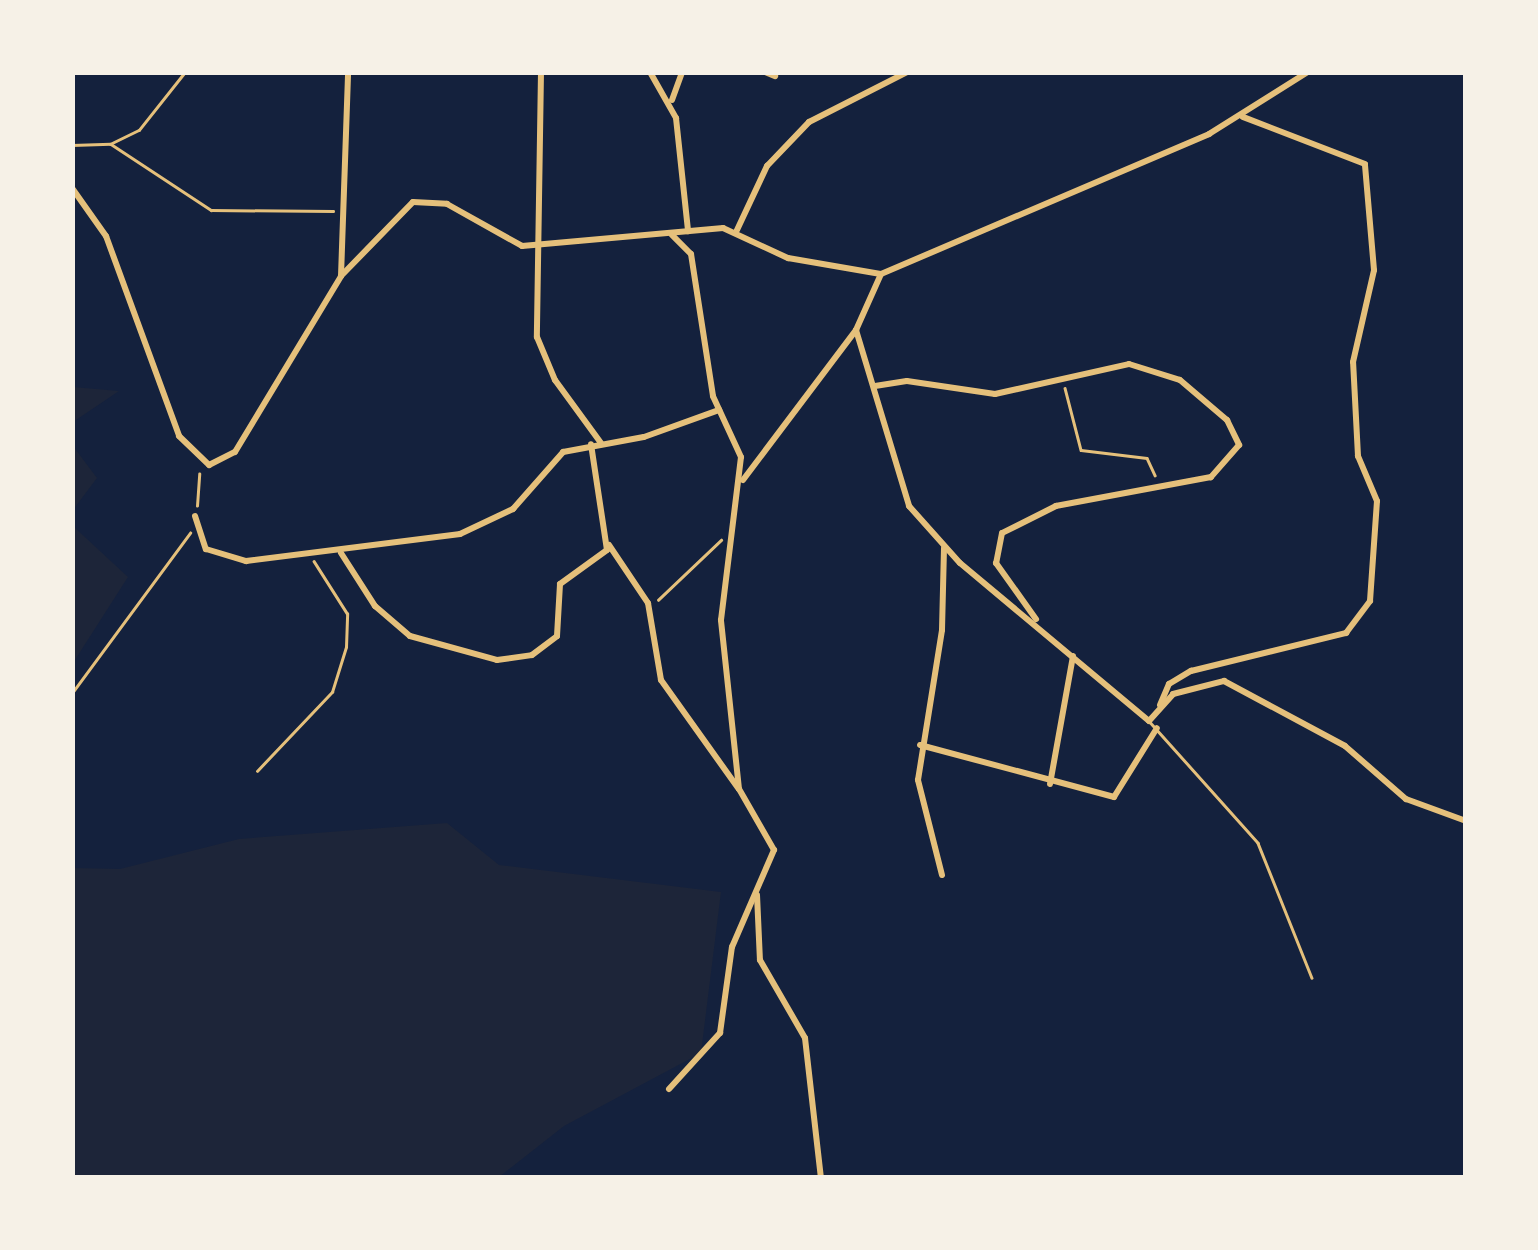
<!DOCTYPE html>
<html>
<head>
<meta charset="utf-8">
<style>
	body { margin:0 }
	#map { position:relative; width:1538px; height:1250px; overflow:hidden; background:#14213d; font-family:Spectral,serif }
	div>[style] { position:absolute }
	.green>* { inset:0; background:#1d2539 }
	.path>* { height:2.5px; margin:-1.25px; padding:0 1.25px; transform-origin:1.25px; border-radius:1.25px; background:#e5c07b }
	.service>* { height:2.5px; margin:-1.25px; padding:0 1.25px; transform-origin:1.25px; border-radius:1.25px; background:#e5c07b }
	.minor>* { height:6px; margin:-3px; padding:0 3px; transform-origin:3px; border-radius:3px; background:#e5c07b }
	span { translate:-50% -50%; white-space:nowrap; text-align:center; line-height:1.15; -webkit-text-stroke:10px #f6f1e7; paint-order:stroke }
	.frame { position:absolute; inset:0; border:75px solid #f6f1e7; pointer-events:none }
</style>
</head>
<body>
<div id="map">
	<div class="green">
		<div style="clip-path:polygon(73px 387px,119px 391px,73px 422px)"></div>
		<div style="clip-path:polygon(73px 446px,97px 478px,73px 510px,72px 510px)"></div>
		<div style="clip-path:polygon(73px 526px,128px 577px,73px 663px,72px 663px)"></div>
		<div style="clip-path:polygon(447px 823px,499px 865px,721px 892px,701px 1053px,564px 1126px,499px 1177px,73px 1178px,73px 868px,120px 869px,239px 839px)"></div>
	</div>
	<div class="path">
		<div style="left:111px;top:144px;width:120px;rotate:33.4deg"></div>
		<div style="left:211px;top:210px;width:122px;rotate:0.5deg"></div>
		<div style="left:72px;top:145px;width:38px;rotate:-2deg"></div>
		<div style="left:110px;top:144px;width:32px;rotate:-26deg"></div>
		<div style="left:139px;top:130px;width:74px;rotate:-51.6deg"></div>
		<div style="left:1065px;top:388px;width:64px;rotate:75.5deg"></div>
		<div style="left:1081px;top:450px;width:66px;rotate:6.9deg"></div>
		<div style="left:1147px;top:458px;width:19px;rotate:65deg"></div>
		<div style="left:197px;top:506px;width:32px;rotate:-86deg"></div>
		<div style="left:658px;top:600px;width:87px;rotate:-43.6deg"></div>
		<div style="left:72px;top:693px;width:199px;rotate:-53.6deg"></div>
		<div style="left:257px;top:771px;width:109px;rotate:-46.5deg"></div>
		<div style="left:332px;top:692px;width:47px;rotate:-72.7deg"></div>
		<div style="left:346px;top:647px;width:33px;rotate:-88deg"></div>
		<div style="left:347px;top:614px;width:62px;rotate:-122.4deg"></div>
	</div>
	<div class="service">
		<div style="left:1150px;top:722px;width:162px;rotate:48.2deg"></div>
		<div style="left:1258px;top:843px;width:145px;rotate:68.2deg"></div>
	</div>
	<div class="minor">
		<div style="left:541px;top:72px;width:265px;rotate:90.9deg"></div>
		<div style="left:537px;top:337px;width:47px;rotate:67.3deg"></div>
		<div style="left:555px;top:380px;width:78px;rotate:53.9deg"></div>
		<div style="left:650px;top:72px;width:53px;rotate:60.5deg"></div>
		<div style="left:676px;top:118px;width:114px;rotate:83.9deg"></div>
		<div style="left:765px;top:72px;width:11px;rotate:22deg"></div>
		<div style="left:672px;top:100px;width:30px;rotate:-70deg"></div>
		<div style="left:72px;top:188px;width:59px;rotate:54.7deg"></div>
		<div style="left:106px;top:236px;width:213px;rotate:69.9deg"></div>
		<div style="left:179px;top:436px;width:42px;rotate:44deg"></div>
		<div style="left:209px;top:465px;width:29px;rotate:-27deg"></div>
		<div style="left:235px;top:452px;width:205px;rotate:-58.9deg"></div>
		<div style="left:341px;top:276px;width:103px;rotate:-45.8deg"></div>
		<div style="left:413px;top:202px;width:34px;rotate:3deg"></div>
		<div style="left:447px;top:204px;width:86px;rotate:29.2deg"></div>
		<div style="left:522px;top:246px;width:202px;rotate:-5.1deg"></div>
		<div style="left:723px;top:228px;width:72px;rotate:24.8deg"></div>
		<div style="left:788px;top:258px;width:94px;rotate:9.8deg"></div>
		<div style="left:737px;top:230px;width:71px;rotate:-64.9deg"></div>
		<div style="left:767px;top:166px;width:61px;rotate:-46.3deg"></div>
		<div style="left:809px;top:122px;width:110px;rotate:-27deg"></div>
		<div style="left:341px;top:276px;width:204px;rotate:-88deg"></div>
		<div style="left:856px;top:330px;width:184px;rotate:73.2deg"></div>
		<div style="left:909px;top:506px;width:76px;rotate:48.2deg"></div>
		<div style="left:960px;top:563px;width:246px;rotate:39.9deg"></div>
		<div style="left:1149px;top:721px;width:36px;rotate:-48deg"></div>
		<div style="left:1173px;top:694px;width:53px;rotate:-14.3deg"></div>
		<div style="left:1224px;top:681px;width:137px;rotate:28.2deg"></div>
		<div style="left:1345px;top:746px;width:81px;rotate:41deg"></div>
		<div style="left:1406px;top:799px;width:64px;rotate:20.1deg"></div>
		<div style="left:875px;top:386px;width:32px;rotate:-9deg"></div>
		<div style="left:907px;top:381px;width:89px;rotate:8.4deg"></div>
		<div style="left:995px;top:394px;width:137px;rotate:-12.6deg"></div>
		<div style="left:1129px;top:364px;width:53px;rotate:17.4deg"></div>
		<div style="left:1180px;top:380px;width:62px;rotate:40.4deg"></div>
		<div style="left:1227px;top:420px;width:28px;rotate:64deg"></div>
		<div style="left:1239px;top:445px;width:43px;rotate:131.2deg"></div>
		<div style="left:1211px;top:477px;width:158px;rotate:169.4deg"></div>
		<div style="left:1056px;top:506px;width:60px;rotate:153.4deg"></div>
		<div style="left:1002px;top:533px;width:31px;rotate:101deg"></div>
		<div style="left:996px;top:563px;width:69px;rotate:54.5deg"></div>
		<div style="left:743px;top:480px;width:188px;rotate:-53deg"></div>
		<div style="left:856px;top:330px;width:61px;rotate:-65.9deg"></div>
		<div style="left:881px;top:274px;width:357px;rotate:-23.1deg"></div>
		<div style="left:1209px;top:134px;width:117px;rotate:-32.1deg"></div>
		<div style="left:195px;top:516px;width:35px;rotate:72deg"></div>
		<div style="left:206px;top:549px;width:42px;rotate:16.7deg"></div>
		<div style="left:246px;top:561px;width:216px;rotate:-7.2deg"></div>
		<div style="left:460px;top:534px;width:59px;rotate:-25.3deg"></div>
		<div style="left:513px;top:509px;width:76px;rotate:-48.7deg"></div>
		<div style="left:563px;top:452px;width:82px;rotate:-10.5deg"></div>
		<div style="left:644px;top:437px;width:80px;rotate:-19.8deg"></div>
		<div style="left:609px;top:545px;width:70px;rotate:56.1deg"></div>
		<div style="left:648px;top:603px;width:78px;rotate:80.4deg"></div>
		<div style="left:661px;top:680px;width:133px;rotate:54.5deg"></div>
		<div style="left:341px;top:553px;width:63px;rotate:57.3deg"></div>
		<div style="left:375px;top:606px;width:46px;rotate:40.6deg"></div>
		<div style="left:410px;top:636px;width:90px;rotate:15.4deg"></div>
		<div style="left:497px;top:660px;width:35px;rotate:-8deg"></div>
		<div style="left:532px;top:655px;width:31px;rotate:-37deg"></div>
		<div style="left:557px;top:636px;width:52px;rotate:-86.7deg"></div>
		<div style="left:560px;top:584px;width:58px;rotate:-35.9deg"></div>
		<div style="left:607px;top:550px;width:107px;rotate:-98.6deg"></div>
		<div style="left:1160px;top:705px;width:23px;rotate:-67deg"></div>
		<div style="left:1169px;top:684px;width:26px;rotate:-31deg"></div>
		<div style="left:1191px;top:671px;width:160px;rotate:-13.8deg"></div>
		<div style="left:1346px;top:633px;width:40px;rotate:-53deg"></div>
		<div style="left:1370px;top:601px;width:100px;rotate:-86deg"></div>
		<div style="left:1377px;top:501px;width:49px;rotate:-112.9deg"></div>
		<div style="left:1358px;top:456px;width:94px;rotate:-93deg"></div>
		<div style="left:1353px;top:362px;width:94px;rotate:-77.1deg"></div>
		<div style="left:1374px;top:270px;width:106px;rotate:-94.9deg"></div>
		<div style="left:1365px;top:164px;width:131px;rotate:-158.9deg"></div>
		<div style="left:920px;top:745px;width:201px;rotate:15deg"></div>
		<div style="left:1114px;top:797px;width:81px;rotate:-58.1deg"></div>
		<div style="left:1050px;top:784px;width:130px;rotate:-79.8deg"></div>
		<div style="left:942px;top:875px;width:98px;rotate:-104.2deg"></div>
		<div style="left:918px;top:780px;width:152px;rotate:-80.9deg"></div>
		<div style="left:942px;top:630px;width:82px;rotate:-88.6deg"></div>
		<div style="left:757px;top:895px;width:65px;rotate:87.4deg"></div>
		<div style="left:760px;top:960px;width:90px;rotate:60deg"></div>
		<div style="left:805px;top:1038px;width:141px;rotate:83.5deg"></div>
		<div style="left:669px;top:1089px;width:76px;rotate:-47.7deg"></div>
		<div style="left:720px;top:1033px;width:87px;rotate:-82.1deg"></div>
		<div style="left:732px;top:947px;width:106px;rotate:-66.6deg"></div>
		<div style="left:774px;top:850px;width:70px;rotate:-119.8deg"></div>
		<div style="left:739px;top:789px;width:170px;rotate:-96.1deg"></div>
		<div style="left:721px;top:620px;width:164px;rotate:-83deg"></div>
		<div style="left:741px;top:457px;width:67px;rotate:-114.7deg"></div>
		<div style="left:713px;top:396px;width:144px;rotate:-98.8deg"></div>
		<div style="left:691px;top:254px;width:27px;rotate:-135deg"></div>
	</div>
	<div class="frame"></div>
</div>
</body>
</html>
